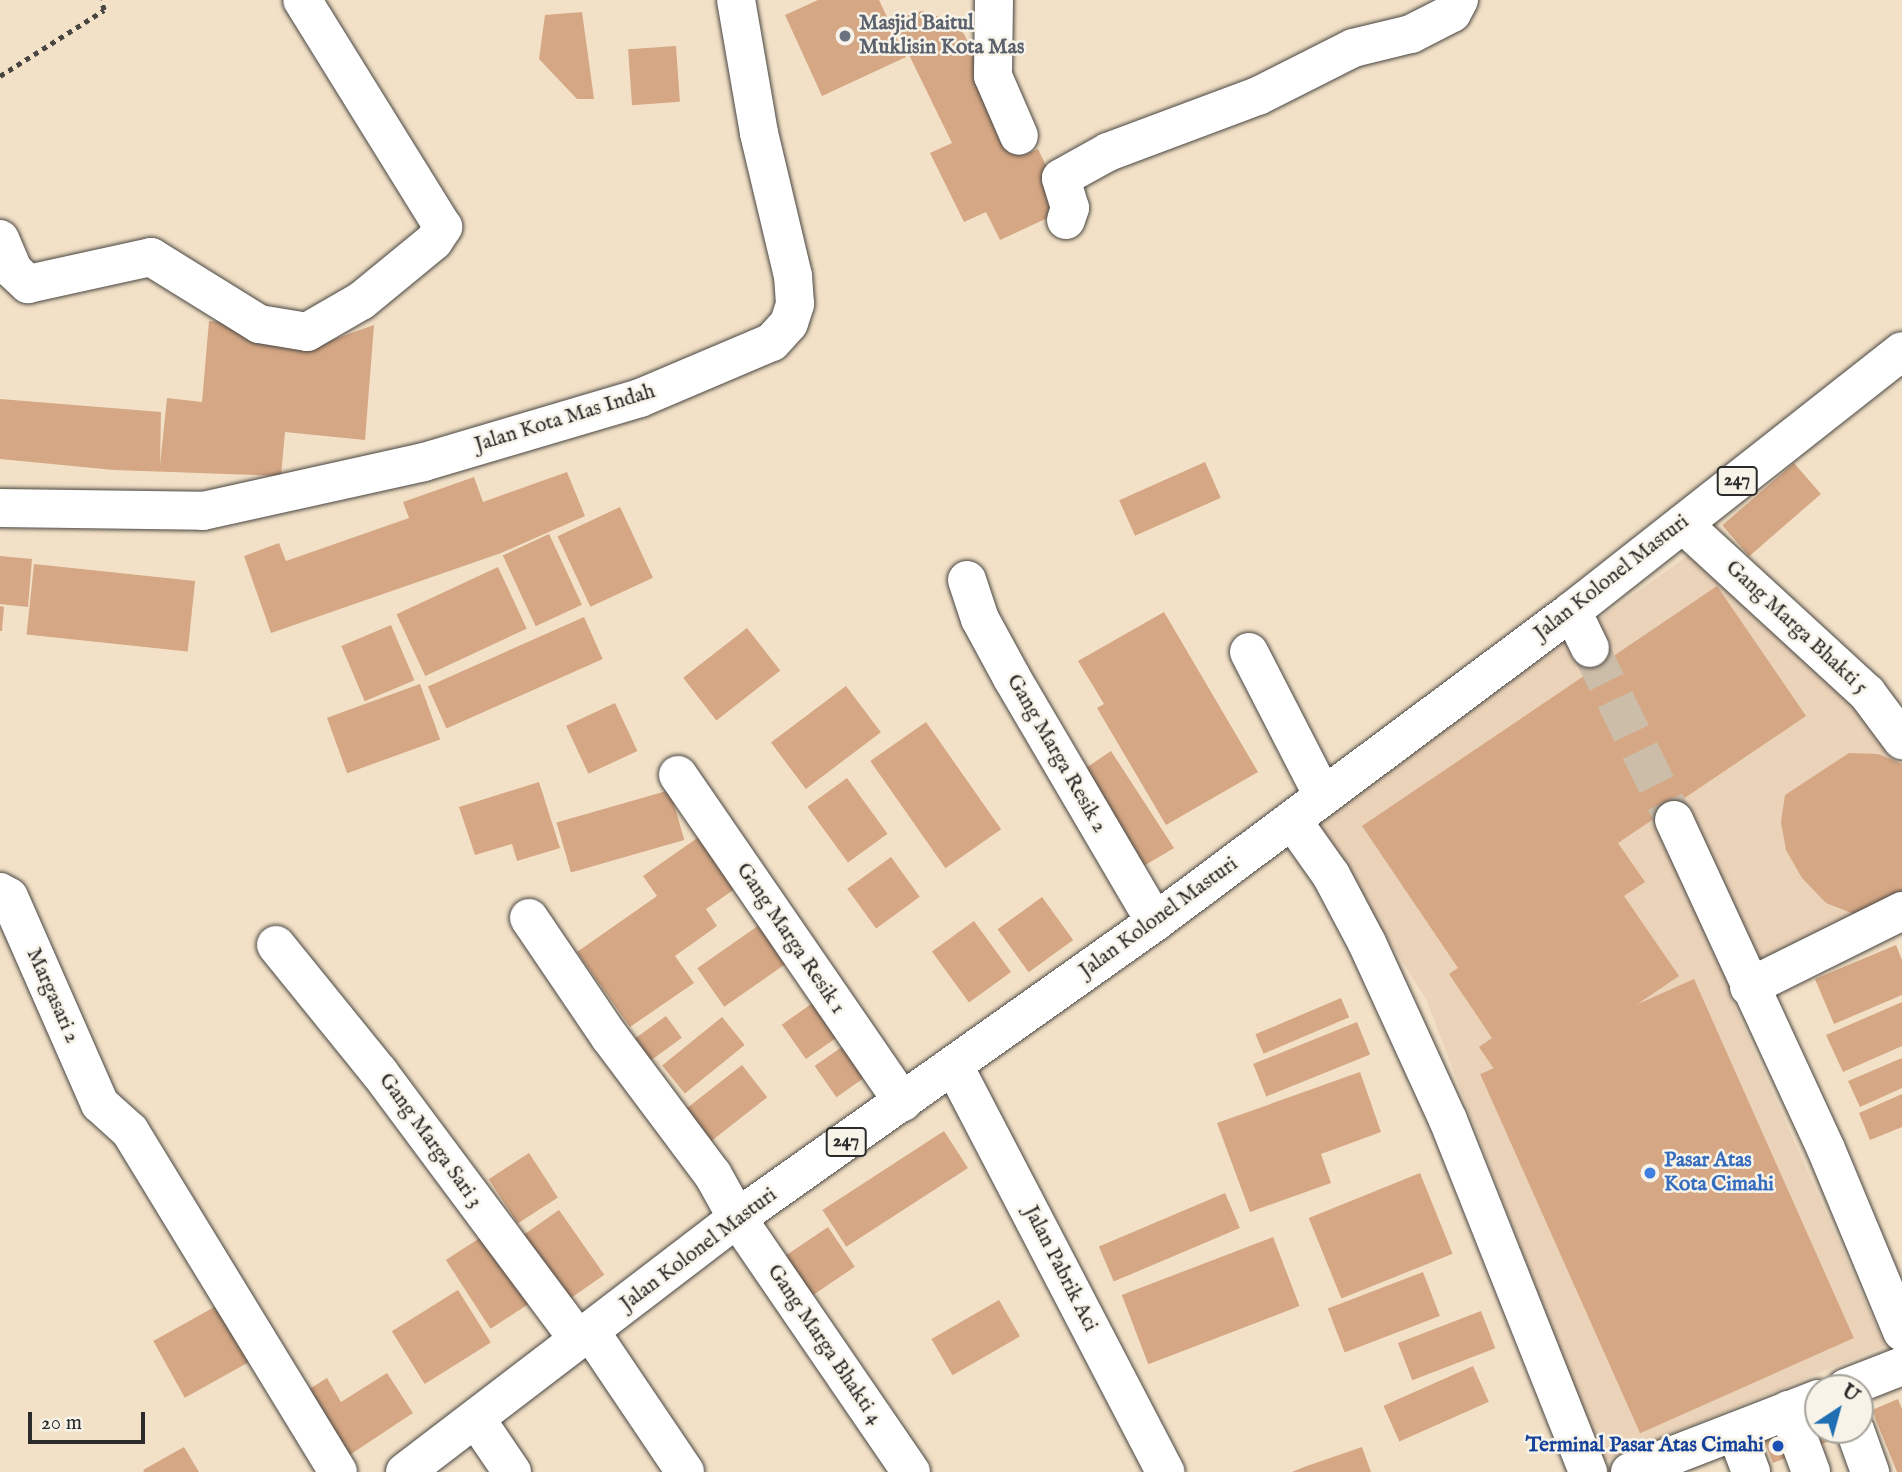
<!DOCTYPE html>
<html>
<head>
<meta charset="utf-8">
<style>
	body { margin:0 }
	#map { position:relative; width:1902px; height:1472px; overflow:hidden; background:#f3e1c7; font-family:"IM FELL English",serif }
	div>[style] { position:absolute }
	.built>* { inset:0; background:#ebd3b9 }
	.building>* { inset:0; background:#d5a784; transform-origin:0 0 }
	.minor-tunnel>* { height:38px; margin-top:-19px; transform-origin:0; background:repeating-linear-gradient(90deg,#cbbda8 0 38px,transparent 0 57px) }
	.path>* { height:4.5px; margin-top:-2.25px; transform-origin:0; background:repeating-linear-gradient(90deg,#494642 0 5px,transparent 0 10px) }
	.roads { filter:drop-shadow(0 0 2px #494642) drop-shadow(0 0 2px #494642) }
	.minor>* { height:38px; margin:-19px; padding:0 19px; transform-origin:19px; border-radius:19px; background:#fff }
	.major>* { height:38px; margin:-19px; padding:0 19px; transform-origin:19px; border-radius:19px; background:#fff }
	.dots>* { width:19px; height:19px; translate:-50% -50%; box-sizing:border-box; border:4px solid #f7f3e8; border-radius:50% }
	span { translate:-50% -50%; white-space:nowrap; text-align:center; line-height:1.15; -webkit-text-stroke:5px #f7f3e8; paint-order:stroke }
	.shield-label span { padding:2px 5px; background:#f7f3e8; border:2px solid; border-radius:5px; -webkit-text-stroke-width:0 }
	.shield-label { font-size:19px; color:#2b2b2b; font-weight:700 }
	.worship-label { font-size:21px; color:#5b616d; font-weight:700 }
	.left { translate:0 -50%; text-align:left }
	.street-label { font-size:21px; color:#2b2b2b }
	.shop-label { font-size:21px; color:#366cbe; font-weight:700 }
	.transit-label { font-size:21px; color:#164399; font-weight:700 }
	.right { translate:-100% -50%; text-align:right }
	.north { position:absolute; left:1804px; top:1374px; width:70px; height:70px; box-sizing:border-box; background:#f7f3e8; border:2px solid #a5a39c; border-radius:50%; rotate:36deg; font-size:19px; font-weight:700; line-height:28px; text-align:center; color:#2b2b2b }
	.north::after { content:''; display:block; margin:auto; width:24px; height:32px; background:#1f6fb2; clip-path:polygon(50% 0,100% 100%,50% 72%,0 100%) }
	.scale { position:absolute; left:28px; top:1412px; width:117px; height:32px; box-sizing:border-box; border:4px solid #2b2b2b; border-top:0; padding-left:9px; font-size:21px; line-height:24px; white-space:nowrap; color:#2b2b2b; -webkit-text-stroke:5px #f7f3e8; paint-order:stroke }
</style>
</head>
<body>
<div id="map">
	<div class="built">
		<div style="clip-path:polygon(1696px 550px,1862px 704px,1902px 759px,1902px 901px,1728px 992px,1885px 1346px,1602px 1462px,1426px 999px,1314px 821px)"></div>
	</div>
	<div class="building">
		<div style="clip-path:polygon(818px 0,879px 0,906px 57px,822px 96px,785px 15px)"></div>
		<div style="clip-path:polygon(922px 11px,951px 21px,964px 34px,1024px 155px,1038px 149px,1067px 209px,1000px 240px,986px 212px,964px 222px,930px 153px,952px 143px,892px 20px)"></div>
		<div style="clip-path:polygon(582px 12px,594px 99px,577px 99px,539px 59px,545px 15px)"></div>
		<div style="left:676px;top:46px;width:56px;height:48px;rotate:86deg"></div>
		<div style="clip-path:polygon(209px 321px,246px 324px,326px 342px,374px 325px,365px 440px,285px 432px,281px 476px,114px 470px,0 459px,0 399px,161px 412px,160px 465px,167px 398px,202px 402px)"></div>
		<div style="left:1205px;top:462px;width:39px;height:94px;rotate:66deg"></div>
		<div style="left:1794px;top:463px;width:41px;height:95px;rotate:49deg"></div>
		<div style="clip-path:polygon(567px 472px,585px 516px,501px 553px,271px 633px,244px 556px,279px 543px,286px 561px,409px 518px,403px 502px,474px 477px,483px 502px)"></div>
		<div style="left:620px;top:507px;width:78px;height:69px;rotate:65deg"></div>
		<div style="left:549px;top:534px;width:78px;height:51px;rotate:65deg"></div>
		<div style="clip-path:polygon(0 556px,32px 559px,28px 607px,0 604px)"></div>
		<div style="left:34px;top:564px;width:162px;height:71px;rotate:6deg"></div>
		<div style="left:498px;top:567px;width:68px;height:112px;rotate:65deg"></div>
		<div style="clip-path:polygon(1717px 586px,1806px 716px,1618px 843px,1645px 882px,1624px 896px,1679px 976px,1509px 1091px,1479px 1047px,1492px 1038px,1449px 974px,1458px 968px,1362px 826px)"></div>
		<div style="clip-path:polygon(0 606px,4px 607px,2px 631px,0 631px)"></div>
		<div style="clip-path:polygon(1164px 612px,1258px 772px,1166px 825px,1097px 708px,1104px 704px,1078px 661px)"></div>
		<div style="left:584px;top:617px;width:46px;height:171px;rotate:66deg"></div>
		<div style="left:391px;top:625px;width:60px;height:54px;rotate:67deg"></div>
		<div style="left:747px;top:628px;width:54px;height:81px;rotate:52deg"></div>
		<div style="left:420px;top:684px;width:59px;height:99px;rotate:70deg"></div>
		<div style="left:846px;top:686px;width:58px;height:94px;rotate:53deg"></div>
		<div style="left:615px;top:703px;width:53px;height:54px;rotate:65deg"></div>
		<div style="left:926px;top:722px;width:131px;height:68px;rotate:55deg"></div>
		<div style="clip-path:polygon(1111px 751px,1174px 848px,1132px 873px,1077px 774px)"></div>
		<div style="clip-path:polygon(1849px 753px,1878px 754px,1902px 764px,1902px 902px,1854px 914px,1826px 903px,1802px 878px,1786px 850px,1781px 822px,1785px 795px)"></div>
		<div style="left:847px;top:778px;width:69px;height:49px;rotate:54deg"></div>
		<div style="clip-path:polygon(539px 782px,560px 848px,517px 861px,512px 844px,475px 855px,459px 807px)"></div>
		<div style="left:670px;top:790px;width:52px;height:118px;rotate:74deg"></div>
		<div style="clip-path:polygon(703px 834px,739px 886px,706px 909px,717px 926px,675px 956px,694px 983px,630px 1027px,577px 952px,657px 896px,643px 876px)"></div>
		<div style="left:891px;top:857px;width:49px;height:54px;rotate:54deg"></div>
		<div style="left:1042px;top:897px;width:53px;height:55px;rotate:54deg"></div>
		<div style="left:974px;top:921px;width:63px;height:52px;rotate:54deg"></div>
		<div style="left:762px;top:923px;width:47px;height:79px;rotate:55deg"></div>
		<div style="clip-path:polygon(1896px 945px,1902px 960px,1902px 995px,1834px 1024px,1815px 979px)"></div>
		<div style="left:1694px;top:979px;width:393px;height:234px;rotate:66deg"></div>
		<div style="left:1341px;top:998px;width:21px;height:93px;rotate:67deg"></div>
		<div style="left:817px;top:1000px;width:42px;height:43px;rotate:55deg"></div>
		<div style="clip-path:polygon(1902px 1002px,1902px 1046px,1843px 1072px,1826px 1035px)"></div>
		<div style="left:666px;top:1016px;width:27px;height:41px;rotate:54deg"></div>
		<div style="left:722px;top:1017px;width:36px;height:77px;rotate:51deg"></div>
		<div style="left:1357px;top:1022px;width:35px;height:112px;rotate:68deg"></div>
		<div style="left:849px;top:1042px;width:38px;height:42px;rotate:55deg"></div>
		<div style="clip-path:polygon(1902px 1058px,1902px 1088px,1860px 1107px,1848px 1081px)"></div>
		<div style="left:742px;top:1065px;width:41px;height:75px;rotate:52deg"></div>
		<div style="clip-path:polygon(1360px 1072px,1381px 1132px,1321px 1154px,1331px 1183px,1250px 1212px,1217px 1123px)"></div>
		<div style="clip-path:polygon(1902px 1094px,1902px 1127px,1870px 1140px,1859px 1113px)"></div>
		<div style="left:944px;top:1131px;width:44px;height:145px;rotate:57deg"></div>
		<div style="left:529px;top:1153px;width:53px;height:48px;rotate:57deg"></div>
		<div style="left:1420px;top:1173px;width:87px;height:120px;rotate:68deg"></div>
		<div style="left:1225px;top:1193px;width:38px;height:137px;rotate:67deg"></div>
		<div style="left:559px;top:1210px;width:79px;height:53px;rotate:55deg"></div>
		<div style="left:828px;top:1227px;width:48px;height:58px;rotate:56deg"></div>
		<div style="left:492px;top:1230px;width:82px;height:55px;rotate:57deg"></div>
		<div style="left:1273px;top:1237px;width:74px;height:162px;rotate:69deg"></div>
		<div style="left:1423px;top:1272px;width:47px;height:102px;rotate:69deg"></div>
		<div style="left:458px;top:1290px;width:62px;height:78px;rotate:58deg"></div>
		<div style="left:999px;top:1300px;width:42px;height:78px;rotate:60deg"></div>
		<div style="left:218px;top:1305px;width:65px;height:74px;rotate:61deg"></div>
		<div style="left:1481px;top:1311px;width:40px;height:89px;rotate:69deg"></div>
		<div style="left:1473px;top:1366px;width:39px;height:98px;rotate:66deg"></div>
		<div style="clip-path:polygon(387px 1373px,413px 1413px,345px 1458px,303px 1393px,327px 1378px,341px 1402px)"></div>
		<div style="clip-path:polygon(1898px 1399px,1902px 1409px,1902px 1472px,1897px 1472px,1872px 1410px)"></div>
		<div style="clip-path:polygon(1818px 1411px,1818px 1430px,1837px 1430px,1840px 1437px,1773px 1463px,1761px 1433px)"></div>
		<div style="clip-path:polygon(184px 1447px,199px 1472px,144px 1472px,143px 1470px)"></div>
		<div style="clip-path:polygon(1362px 1447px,1371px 1472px,1292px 1472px,1304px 1467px)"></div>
	</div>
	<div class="minor-tunnel">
		<div style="left:1590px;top:648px;width:191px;rotate:64deg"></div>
	</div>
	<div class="path">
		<div style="left:0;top:76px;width:123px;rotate:-32.4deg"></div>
		<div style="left:104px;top:10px;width:10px;rotate:-107deg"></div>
	</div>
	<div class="roads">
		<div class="minor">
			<div style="left:994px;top:0;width:76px;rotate:90.8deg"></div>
			<div style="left:993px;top:76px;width:65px;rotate:66.6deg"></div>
			<div style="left:1066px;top:220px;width:13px;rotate:-72deg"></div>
			<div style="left:1070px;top:208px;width:31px;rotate:-107deg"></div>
			<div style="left:1061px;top:178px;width:54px;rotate:-29deg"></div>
			<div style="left:1108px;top:152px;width:160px;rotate:-20.5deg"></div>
			<div style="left:1258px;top:96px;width:106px;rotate:-26.8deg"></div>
			<div style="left:1353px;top:48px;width:60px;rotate:-13.6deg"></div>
			<div style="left:1411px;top:34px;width:46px;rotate:-27.1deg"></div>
			<div style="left:1452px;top:13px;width:15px;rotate:-62deg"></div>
			<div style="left:0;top:239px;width:34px;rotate:67deg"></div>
			<div style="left:13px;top:270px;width:21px;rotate:43deg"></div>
			<div style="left:28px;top:284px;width:126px;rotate:-12.4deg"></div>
			<div style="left:151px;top:257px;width:127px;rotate:31.8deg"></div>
			<div style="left:259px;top:324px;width:49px;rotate:9.5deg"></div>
			<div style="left:307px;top:332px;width:62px;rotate:-29.9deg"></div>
			<div style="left:361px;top:301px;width:94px;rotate:-39.4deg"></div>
			<div style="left:434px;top:241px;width:17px;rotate:-57deg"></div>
			<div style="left:443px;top:227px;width:267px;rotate:-121.8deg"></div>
			<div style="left:0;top:508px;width:203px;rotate:0.8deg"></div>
			<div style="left:203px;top:511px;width:226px;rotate:-12.5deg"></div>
			<div style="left:424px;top:462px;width:225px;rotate:-16.5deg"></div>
			<div style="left:640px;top:398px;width:143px;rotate:-23deg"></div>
			<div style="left:772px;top:342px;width:25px;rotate:-48deg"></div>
			<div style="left:789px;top:323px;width:20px;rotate:-72deg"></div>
			<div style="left:795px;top:304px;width:28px;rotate:-94deg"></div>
			<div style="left:793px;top:276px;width:147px;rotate:-103.4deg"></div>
			<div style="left:759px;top:133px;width:135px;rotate:-99.8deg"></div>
			<div style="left:1683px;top:524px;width:250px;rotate:42.6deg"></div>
			<div style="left:1867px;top:693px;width:59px;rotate:53.3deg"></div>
			<div style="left:967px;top:580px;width:41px;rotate:71.6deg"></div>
			<div style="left:980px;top:619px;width:67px;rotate:61.5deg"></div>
			<div style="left:1012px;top:678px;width:283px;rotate:59.6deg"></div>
			<div style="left:1572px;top:611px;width:41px;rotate:64.1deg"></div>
			<div style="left:1249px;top:652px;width:162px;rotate:62.8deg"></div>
			<div style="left:678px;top:775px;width:397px;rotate:55.5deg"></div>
			<div style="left:1292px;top:820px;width:67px;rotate:54.7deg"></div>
			<div style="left:1331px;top:875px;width:77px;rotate:62.1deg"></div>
			<div style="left:1367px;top:943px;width:195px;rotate:65.4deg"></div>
			<div style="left:1448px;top:1120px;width:379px;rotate:68.3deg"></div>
			<div style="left:1674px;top:820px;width:362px;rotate:65.2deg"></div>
			<div style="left:1826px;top:1149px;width:198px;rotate:67.4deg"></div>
			<div style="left:0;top:892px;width:10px;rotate:29deg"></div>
			<div style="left:9px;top:897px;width:226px;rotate:66.3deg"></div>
			<div style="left:100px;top:1104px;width:40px;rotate:42deg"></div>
			<div style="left:130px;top:1131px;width:399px;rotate:58.6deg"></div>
			<div style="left:529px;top:918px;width:143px;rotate:55.9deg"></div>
			<div style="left:609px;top:1036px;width:174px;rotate:53.2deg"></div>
			<div style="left:713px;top:1175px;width:49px;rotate:60.8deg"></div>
			<div style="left:737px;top:1218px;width:308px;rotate:55.6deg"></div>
			<div style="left:276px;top:945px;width:164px;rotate:51deg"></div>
			<div style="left:379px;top:1072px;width:334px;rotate:53.3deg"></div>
			<div style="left:1749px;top:987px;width:171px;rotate:-26.4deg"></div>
			<div style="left:954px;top:1066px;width:458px;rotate:62.5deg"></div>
			<div style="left:590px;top:1331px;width:170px;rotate:56deg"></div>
			<div style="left:1846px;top:1388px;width:60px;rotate:-21.4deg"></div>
			<div style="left:1788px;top:1410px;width:66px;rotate:69.6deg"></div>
			<div style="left:476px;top:1419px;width:64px;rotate:55.8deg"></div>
			<div style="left:1855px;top:1430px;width:45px;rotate:70.3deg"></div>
			<div style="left:1736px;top:1432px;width:43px;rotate:69.4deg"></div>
			<div style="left:1630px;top:1472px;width:202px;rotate:-21.2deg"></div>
		</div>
		<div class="major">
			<div style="left:405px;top:1472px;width:418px;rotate:-37.4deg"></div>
			<div style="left:737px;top:1218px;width:512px;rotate:-35.3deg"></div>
			<div style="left:1155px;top:922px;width:520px;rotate:-36.72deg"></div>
			<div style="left:1572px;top:611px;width:420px;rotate:-38.2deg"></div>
		</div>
	</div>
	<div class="dots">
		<div style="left:845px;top:36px;background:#6b7280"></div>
		<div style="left:1650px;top:1173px;background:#3f7fe0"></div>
		<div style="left:1778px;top:1446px;background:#1a4fb4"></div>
	</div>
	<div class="shield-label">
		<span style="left:1737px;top:481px">247</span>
		<span style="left:846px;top:1142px">247</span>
	</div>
	<div class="worship-label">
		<span class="left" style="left:859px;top:36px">Masjid Baitul<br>Muklisin Kota Mas</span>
	</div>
	<div class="street-label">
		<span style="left:565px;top:419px;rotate:-17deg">Jalan Kota Mas Indah</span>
		<span style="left:1612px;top:578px;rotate:-38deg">Jalan Kolonel Masturi</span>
		<span style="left:1796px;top:628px;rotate:43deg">Gang Marga Bhakti 5</span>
		<span style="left:1056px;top:754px;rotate:60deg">Gang Marga Resik 2</span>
		<span style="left:1159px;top:918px;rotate:-36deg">Jalan Kolonel Masturi</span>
		<span style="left:790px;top:939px;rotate:56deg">Gang Marga Resik 1</span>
		<span style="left:52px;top:996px;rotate:66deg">Margasari 2</span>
		<span style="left:430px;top:1141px;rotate:54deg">Gang Marga Sari 3</span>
		<span style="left:699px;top:1250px;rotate:-37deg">Jalan Kolonel Masturi</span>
		<span style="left:1060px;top:1269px;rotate:63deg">Jalan Pabrik Aci</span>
		<span style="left:824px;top:1345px;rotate:56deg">Gang Marga Bhakti 4</span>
	</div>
	<div class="shop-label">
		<span class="left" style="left:1664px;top:1173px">Pasar Atas<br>Kota Cimahi</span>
	</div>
	<div class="transit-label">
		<span class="right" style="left:1764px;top:1446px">Terminal Pasar Atas Cimahi</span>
	</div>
	<div class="north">U</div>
	<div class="scale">20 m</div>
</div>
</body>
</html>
